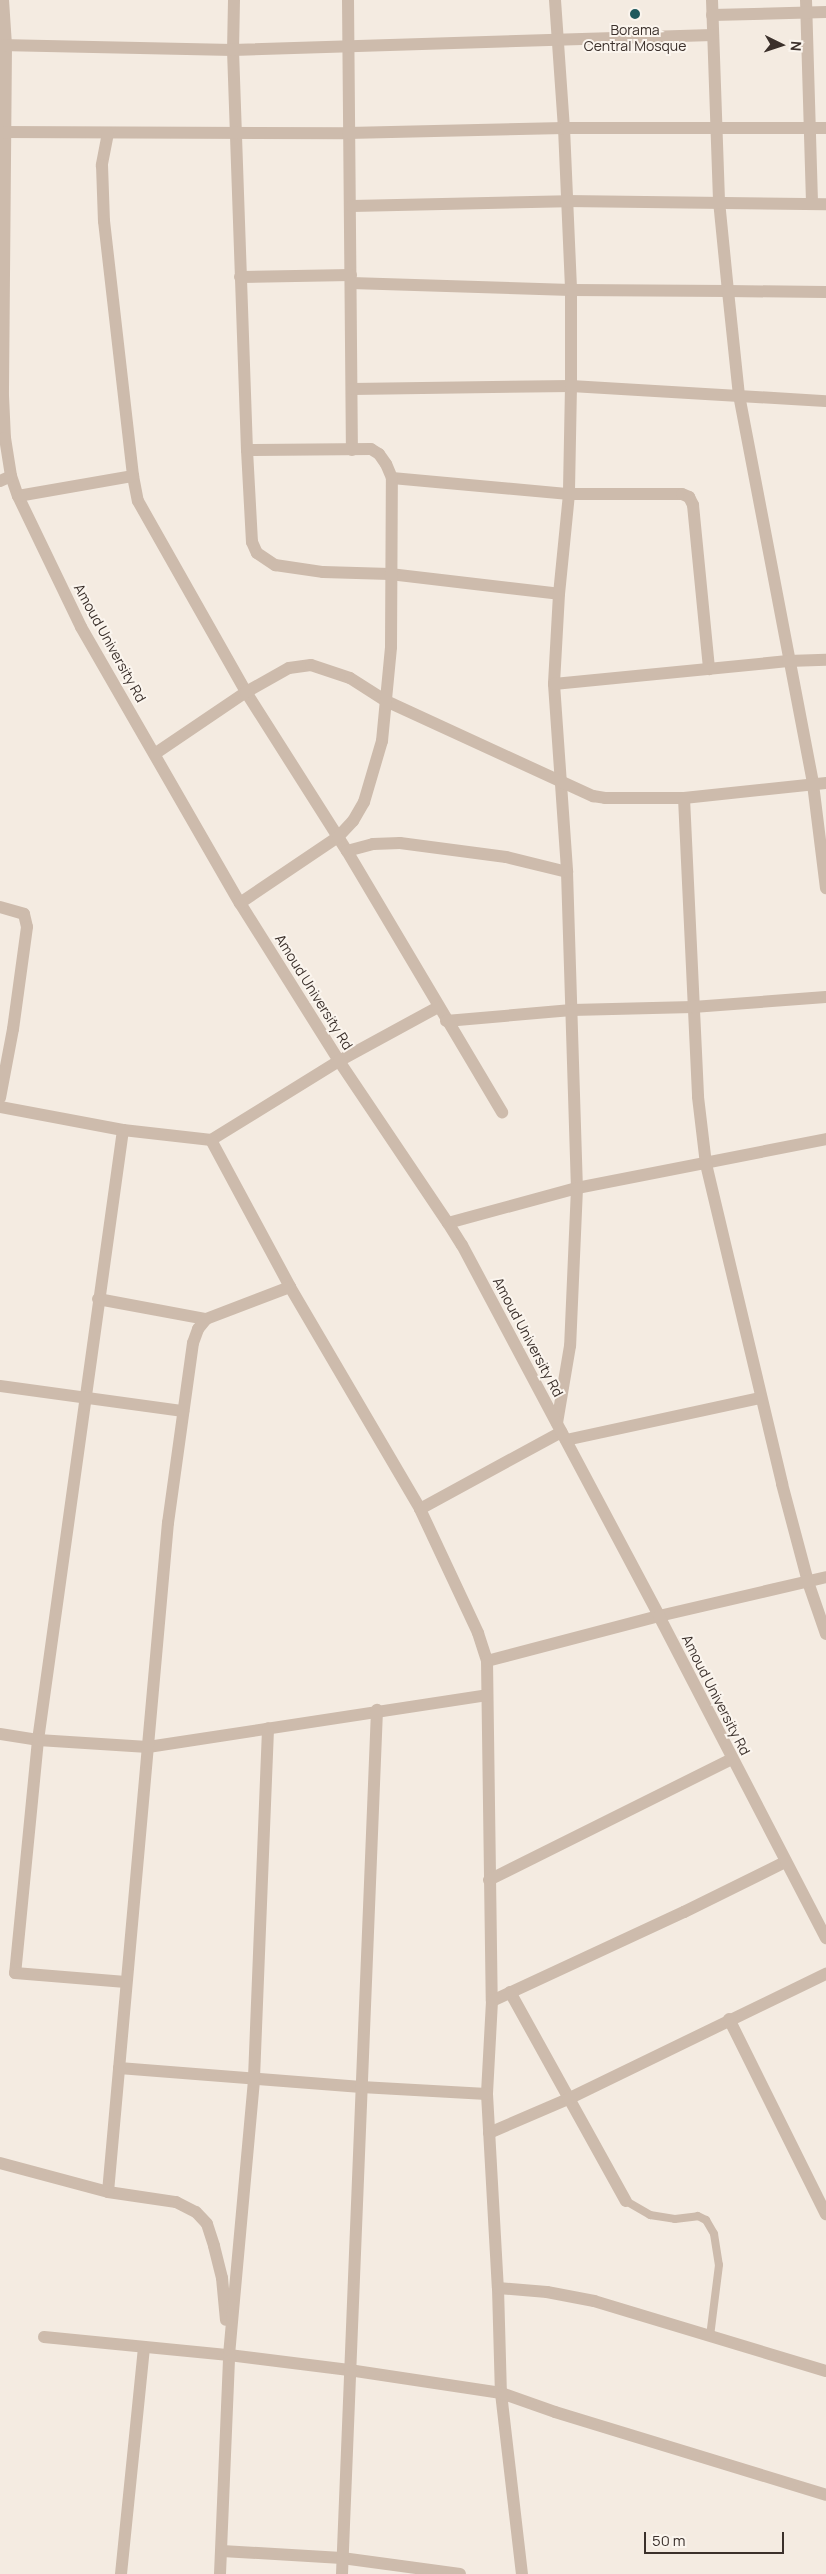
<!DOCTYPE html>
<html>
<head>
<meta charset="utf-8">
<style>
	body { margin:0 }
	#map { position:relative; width:826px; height:2574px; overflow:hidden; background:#f4ebe1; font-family:Manrope,sans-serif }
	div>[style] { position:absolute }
	.service>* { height:8px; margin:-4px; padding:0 4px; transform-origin:4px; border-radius:4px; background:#cdbbac }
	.minor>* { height:12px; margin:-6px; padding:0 6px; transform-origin:6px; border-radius:6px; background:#cdbbac }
	.tertiary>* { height:12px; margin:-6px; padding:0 6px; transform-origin:6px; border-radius:6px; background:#cdbbac }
	.dots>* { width:14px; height:14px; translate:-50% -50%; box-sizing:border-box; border:2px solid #fbf5ee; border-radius:50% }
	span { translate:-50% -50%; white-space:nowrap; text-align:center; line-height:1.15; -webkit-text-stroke:4px #fbf5ee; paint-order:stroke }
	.poi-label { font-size:14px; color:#3b302b }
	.street-label { font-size:14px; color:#3b302b }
	.north { position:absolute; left:756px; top:20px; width:50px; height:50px; -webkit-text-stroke:4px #fbf5ee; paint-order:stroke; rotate:94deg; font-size:14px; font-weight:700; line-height:20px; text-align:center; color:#3b302b }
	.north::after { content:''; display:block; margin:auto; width:18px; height:22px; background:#3b302b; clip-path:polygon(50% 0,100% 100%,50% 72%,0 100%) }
	.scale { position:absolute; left:644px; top:2532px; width:140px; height:22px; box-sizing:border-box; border:2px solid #3b302b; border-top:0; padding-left:6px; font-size:15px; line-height:18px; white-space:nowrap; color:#3b302b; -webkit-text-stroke:4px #fbf5ee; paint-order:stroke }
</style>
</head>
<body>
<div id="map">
	<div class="service">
		<div style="left:626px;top:2201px;width:28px;rotate:30deg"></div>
		<div style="left:650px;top:2215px;width:25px;rotate:9deg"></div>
		<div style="left:675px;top:2219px;width:23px;rotate:-7deg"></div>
		<div style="left:698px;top:2216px;width:9px;rotate:27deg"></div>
		<div style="left:706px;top:2220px;width:16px;rotate:60deg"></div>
		<div style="left:714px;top:2234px;width:31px;rotate:81deg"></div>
		<div style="left:719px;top:2265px;width:72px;rotate:97.2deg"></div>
	</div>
	<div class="minor">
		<div style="left:3px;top:0;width:45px;rotate:86.2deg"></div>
		<div style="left:6px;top:45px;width:351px;rotate:90.5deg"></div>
		<div style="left:3px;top:396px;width:42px;rotate:87.3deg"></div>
		<div style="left:5px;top:438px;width:38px;rotate:81deg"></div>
		<div style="left:11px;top:476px;width:21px;rotate:71deg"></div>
		<div style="left:18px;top:496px;width:145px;rotate:64.3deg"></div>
		<div style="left:81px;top:627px;width:319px;rotate:60.1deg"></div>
		<div style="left:240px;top:903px;width:186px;rotate:57.9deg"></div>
		<div style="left:339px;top:1061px;width:195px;rotate:56.1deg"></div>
		<div style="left:448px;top:1223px;width:134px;rotate:-15.2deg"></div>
		<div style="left:577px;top:1188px;width:254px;rotate:-11.1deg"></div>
		<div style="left:234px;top:0;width:50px;rotate:91.1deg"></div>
		<div style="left:233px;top:50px;width:400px;rotate:88deg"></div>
		<div style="left:247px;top:450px;width:92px;rotate:86.9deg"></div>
		<div style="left:252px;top:542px;width:12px;rotate:66deg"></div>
		<div style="left:257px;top:553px;width:22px;rotate:34deg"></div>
		<div style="left:275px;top:565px;width:49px;rotate:8.3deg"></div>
		<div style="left:323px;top:572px;width:67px;rotate:1.7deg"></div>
		<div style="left:390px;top:574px;width:170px;rotate:6.7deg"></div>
		<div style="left:348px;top:0;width:450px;rotate:89.5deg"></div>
		<div style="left:555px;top:0;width:128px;rotate:86deg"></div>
		<div style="left:564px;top:128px;width:162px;rotate:87.5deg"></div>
		<div style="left:571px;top:290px;width:96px;rotate:90deg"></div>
		<div style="left:571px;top:386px;width:108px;rotate:91.1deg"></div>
		<div style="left:569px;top:494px;width:100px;rotate:95.7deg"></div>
		<div style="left:559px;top:594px;width:90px;rotate:93.2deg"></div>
		<div style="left:554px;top:684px;width:188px;rotate:86deg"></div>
		<div style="left:567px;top:872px;width:316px;rotate:88.2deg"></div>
		<div style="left:577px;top:1188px;width:158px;rotate:92.5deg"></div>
		<div style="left:570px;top:1346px;width:78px;rotate:99.6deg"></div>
		<div style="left:712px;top:0;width:201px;rotate:88deg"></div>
		<div style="left:719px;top:201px;width:90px;rotate:84.3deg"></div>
		<div style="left:728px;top:291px;width:98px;rotate:0.6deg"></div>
		<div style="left:806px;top:0;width:204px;rotate:88.3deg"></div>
		<div style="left:712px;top:15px;width:114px;rotate:-1.5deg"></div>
		<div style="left:0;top:45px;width:233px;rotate:1.2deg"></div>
		<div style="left:233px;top:50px;width:480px;rotate:-1.8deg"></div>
		<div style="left:0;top:132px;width:348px;rotate:0.2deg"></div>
		<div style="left:348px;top:133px;width:216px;rotate:-1.3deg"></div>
		<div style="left:564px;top:128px;width:262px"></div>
		<div style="left:108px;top:133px;width:33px;rotate:101deg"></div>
		<div style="left:102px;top:165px;width:56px;rotate:88deg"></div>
		<div style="left:104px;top:221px;width:257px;rotate:83.5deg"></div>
		<div style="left:133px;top:476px;width:25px;rotate:79deg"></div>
		<div style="left:138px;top:501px;width:219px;rotate:60.5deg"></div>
		<div style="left:246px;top:692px;width:188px;rotate:57.6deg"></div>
		<div style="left:347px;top:851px;width:304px;rotate:59.3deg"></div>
		<div style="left:352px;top:206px;width:214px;rotate:-1.3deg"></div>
		<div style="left:566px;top:201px;width:260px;rotate:0.7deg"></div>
		<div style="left:240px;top:277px;width:111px;rotate:-1deg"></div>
		<div style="left:351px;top:283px;width:220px;rotate:1.8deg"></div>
		<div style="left:571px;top:290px;width:157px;rotate:0.4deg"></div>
		<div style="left:728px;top:291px;width:105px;rotate:84deg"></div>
		<div style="left:739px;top:395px;width:396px;rotate:79.2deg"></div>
		<div style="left:813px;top:784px;width:105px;rotate:82.9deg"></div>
		<div style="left:352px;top:389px;width:219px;rotate:-0.8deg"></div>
		<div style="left:571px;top:386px;width:255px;rotate:3.4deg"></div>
		<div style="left:392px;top:478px;width:178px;rotate:5.2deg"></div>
		<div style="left:569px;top:494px;width:113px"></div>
		<div style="left:682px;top:494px;width:8px;rotate:23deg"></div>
		<div style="left:689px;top:497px;width:9px;rotate:63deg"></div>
		<div style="left:693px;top:505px;width:165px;rotate:84.4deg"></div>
		<div style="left:0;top:481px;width:12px;rotate:-24deg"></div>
		<div style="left:18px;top:496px;width:117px;rotate:-9.9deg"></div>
		<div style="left:554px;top:684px;width:235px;rotate:-5.6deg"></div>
		<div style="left:788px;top:661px;width:38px;rotate:-2deg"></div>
		<div style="left:156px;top:753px;width:109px;rotate:-34.1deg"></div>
		<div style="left:246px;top:692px;width:49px;rotate:-29.2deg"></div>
		<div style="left:289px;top:668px;width:22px;rotate:-8deg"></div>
		<div style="left:311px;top:665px;width:41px;rotate:18.4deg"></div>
		<div style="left:350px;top:678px;width:43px;rotate:32.6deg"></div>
		<div style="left:386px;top:701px;width:228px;rotate:24.7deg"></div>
		<div style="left:593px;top:796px;width:12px;rotate:9deg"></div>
		<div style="left:605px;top:798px;width:79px"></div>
		<div style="left:684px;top:798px;width:143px;rotate:-6deg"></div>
		<div style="left:684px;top:798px;width:299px;rotate:87.3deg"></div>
		<div style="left:698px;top:1097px;width:67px;rotate:83.2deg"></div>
		<div style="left:706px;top:1164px;width:329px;rotate:76.6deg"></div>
		<div style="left:782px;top:1484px;width:101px;rotate:75.1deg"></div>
		<div style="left:808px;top:1582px;width:55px;rotate:70.9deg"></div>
		<div style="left:347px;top:851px;width:27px;rotate:-15deg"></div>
		<div style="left:373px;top:844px;width:27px;rotate:-2deg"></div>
		<div style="left:400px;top:843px;width:107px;rotate:7.5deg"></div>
		<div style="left:506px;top:857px;width:63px;rotate:13.8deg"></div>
		<div style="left:240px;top:903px;width:118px;rotate:-34deg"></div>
		<div style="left:338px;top:837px;width:22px;rotate:-47deg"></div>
		<div style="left:353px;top:821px;width:22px;rotate:-60deg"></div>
		<div style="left:364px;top:802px;width:64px;rotate:-73.6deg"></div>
		<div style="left:382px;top:741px;width:94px;rotate:-84.5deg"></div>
		<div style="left:391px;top:647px;width:169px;rotate:-89.7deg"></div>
		<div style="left:392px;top:478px;width:15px;rotate:-113deg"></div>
		<div style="left:386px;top:464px;width:12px;rotate:-125deg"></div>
		<div style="left:379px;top:454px;width:9px;rotate:-148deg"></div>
		<div style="left:371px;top:449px;width:124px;rotate:179.5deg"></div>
		<div style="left:0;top:907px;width:25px;rotate:16deg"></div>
		<div style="left:24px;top:914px;width:13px;rotate:77deg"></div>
		<div style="left:27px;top:927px;width:103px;rotate:97.8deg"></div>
		<div style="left:13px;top:1029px;width:70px;rotate:100.7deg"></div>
		<div style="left:446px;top:1021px;width:126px;rotate:-5deg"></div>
		<div style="left:572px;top:1010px;width:121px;rotate:-1.4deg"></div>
		<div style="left:693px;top:1007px;width:133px;rotate:-4.3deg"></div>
		<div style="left:0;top:1107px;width:125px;rotate:10.6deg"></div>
		<div style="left:123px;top:1130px;width:89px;rotate:6.5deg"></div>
		<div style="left:211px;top:1140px;width:150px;rotate:-31.7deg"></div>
		<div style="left:339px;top:1061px;width:113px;rotate:-28.6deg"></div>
		<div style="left:123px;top:1130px;width:616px;rotate:97.93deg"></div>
		<div style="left:38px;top:1740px;width:234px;rotate:95.6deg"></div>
		<div style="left:15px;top:1973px;width:111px;rotate:4.6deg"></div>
		<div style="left:211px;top:1140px;width:167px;rotate:61.7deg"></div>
		<div style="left:290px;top:1287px;width:257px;rotate:59.6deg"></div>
		<div style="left:420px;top:1509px;width:137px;rotate:64.9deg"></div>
		<div style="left:478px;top:1633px;width:29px;rotate:72deg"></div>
		<div style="left:487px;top:1661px;width:340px;rotate:89.2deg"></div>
		<div style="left:492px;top:2001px;width:93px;rotate:93.1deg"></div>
		<div style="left:487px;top:2094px;width:194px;rotate:86.8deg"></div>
		<div style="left:498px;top:2288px;width:105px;rotate:88.4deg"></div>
		<div style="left:501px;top:2393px;width:182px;rotate:83.4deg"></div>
		<div style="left:98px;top:1299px;width:110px;rotate:10.5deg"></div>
		<div style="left:206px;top:1319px;width:90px;rotate:-20.9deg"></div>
		<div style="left:0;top:1386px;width:185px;rotate:7.8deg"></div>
		<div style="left:566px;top:1440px;width:199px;rotate:-12.2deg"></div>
		<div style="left:420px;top:1509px;width:161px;rotate:-28.6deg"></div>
		<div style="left:487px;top:1661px;width:178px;rotate:-14.7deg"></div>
		<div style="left:659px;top:1616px;width:171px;rotate:-13.1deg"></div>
		<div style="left:0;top:1734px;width:38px;rotate:9deg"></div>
		<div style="left:38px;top:1740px;width:110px;rotate:3.6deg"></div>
		<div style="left:148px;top:1747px;width:343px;rotate:-8.7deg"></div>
		<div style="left:489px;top:1880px;width:271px;rotate:-26.5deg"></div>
		<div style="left:510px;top:1992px;width:239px;rotate:61deg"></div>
		<div style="left:492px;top:2001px;width:212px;rotate:-24.9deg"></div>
		<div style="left:684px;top:1912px;width:113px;rotate:-26.3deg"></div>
		<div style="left:729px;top:2019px;width:218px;rotate:63.6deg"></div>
		<div style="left:119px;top:2068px;width:243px;rotate:4.5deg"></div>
		<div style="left:361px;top:2087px;width:126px;rotate:3.2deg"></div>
		<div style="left:489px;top:2133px;width:86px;rotate:-23.3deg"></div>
		<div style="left:568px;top:2099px;width:287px;rotate:-25.9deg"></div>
		<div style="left:0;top:2163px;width:112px;rotate:15deg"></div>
		<div style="left:108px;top:2192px;width:69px;rotate:8.4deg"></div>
		<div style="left:176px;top:2202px;width:22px;rotate:27deg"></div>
		<div style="left:196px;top:2212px;width:16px;rotate:47deg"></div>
		<div style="left:207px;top:2224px;width:23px;rotate:72deg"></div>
		<div style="left:214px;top:2246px;width:33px;rotate:76deg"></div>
		<div style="left:222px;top:2278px;width:42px;rotate:84.6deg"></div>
		<div style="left:108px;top:2192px;width:672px;rotate:-84.88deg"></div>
		<div style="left:168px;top:1523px;width:182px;rotate:-82.1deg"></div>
		<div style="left:193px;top:1343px;width:15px;rotate:-70deg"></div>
		<div style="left:198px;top:1329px;width:13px;rotate:-51deg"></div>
		<div style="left:498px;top:2288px;width:49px;rotate:4.7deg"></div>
		<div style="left:547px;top:2292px;width:48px;rotate:10.8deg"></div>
		<div style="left:594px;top:2301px;width:242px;rotate:16.8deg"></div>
		<div style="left:44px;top:2337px;width:186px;rotate:5.6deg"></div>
		<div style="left:229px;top:2355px;width:121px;rotate:7.1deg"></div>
		<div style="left:349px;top:2370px;width:154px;rotate:8.6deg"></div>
		<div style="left:501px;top:2393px;width:57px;rotate:19.4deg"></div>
		<div style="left:555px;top:2412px;width:283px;rotate:17deg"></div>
		<div style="left:222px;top:2551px;width:120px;rotate:3.3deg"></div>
		<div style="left:342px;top:2558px;width:119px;rotate:7.7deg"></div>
		<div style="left:121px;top:2574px;width:228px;rotate:-84.2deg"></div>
		<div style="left:220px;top:2574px;width:219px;rotate:-87.6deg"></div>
		<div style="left:229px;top:2355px;width:278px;rotate:-84.8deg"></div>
		<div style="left:254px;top:2078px;width:350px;rotate:-87.7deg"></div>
		<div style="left:342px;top:2574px;width:865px;rotate:-87.68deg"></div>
	</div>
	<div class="tertiary">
		<div style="left:448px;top:1223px;width:26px;rotate:58deg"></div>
		<div style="left:462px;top:1245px;width:420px;rotate:62deg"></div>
		<div style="left:659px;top:1616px;width:363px;rotate:62.6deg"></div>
	</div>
	<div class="dots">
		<div style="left:635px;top:14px;background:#1f5a5e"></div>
	</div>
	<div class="poi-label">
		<span style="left:635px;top:38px">Borama<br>Central Mosque</span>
	</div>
	<div class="street-label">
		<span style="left:110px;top:643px;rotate:61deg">Amoud University Rd</span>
		<span style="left:314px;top:992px;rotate:58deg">Amoud University Rd</span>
		<span style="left:528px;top:1337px;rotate:62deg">Amoud University Rd</span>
		<span style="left:716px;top:1695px;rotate:63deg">Amoud University Rd</span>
	</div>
	<div class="north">N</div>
	<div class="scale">50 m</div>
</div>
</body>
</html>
